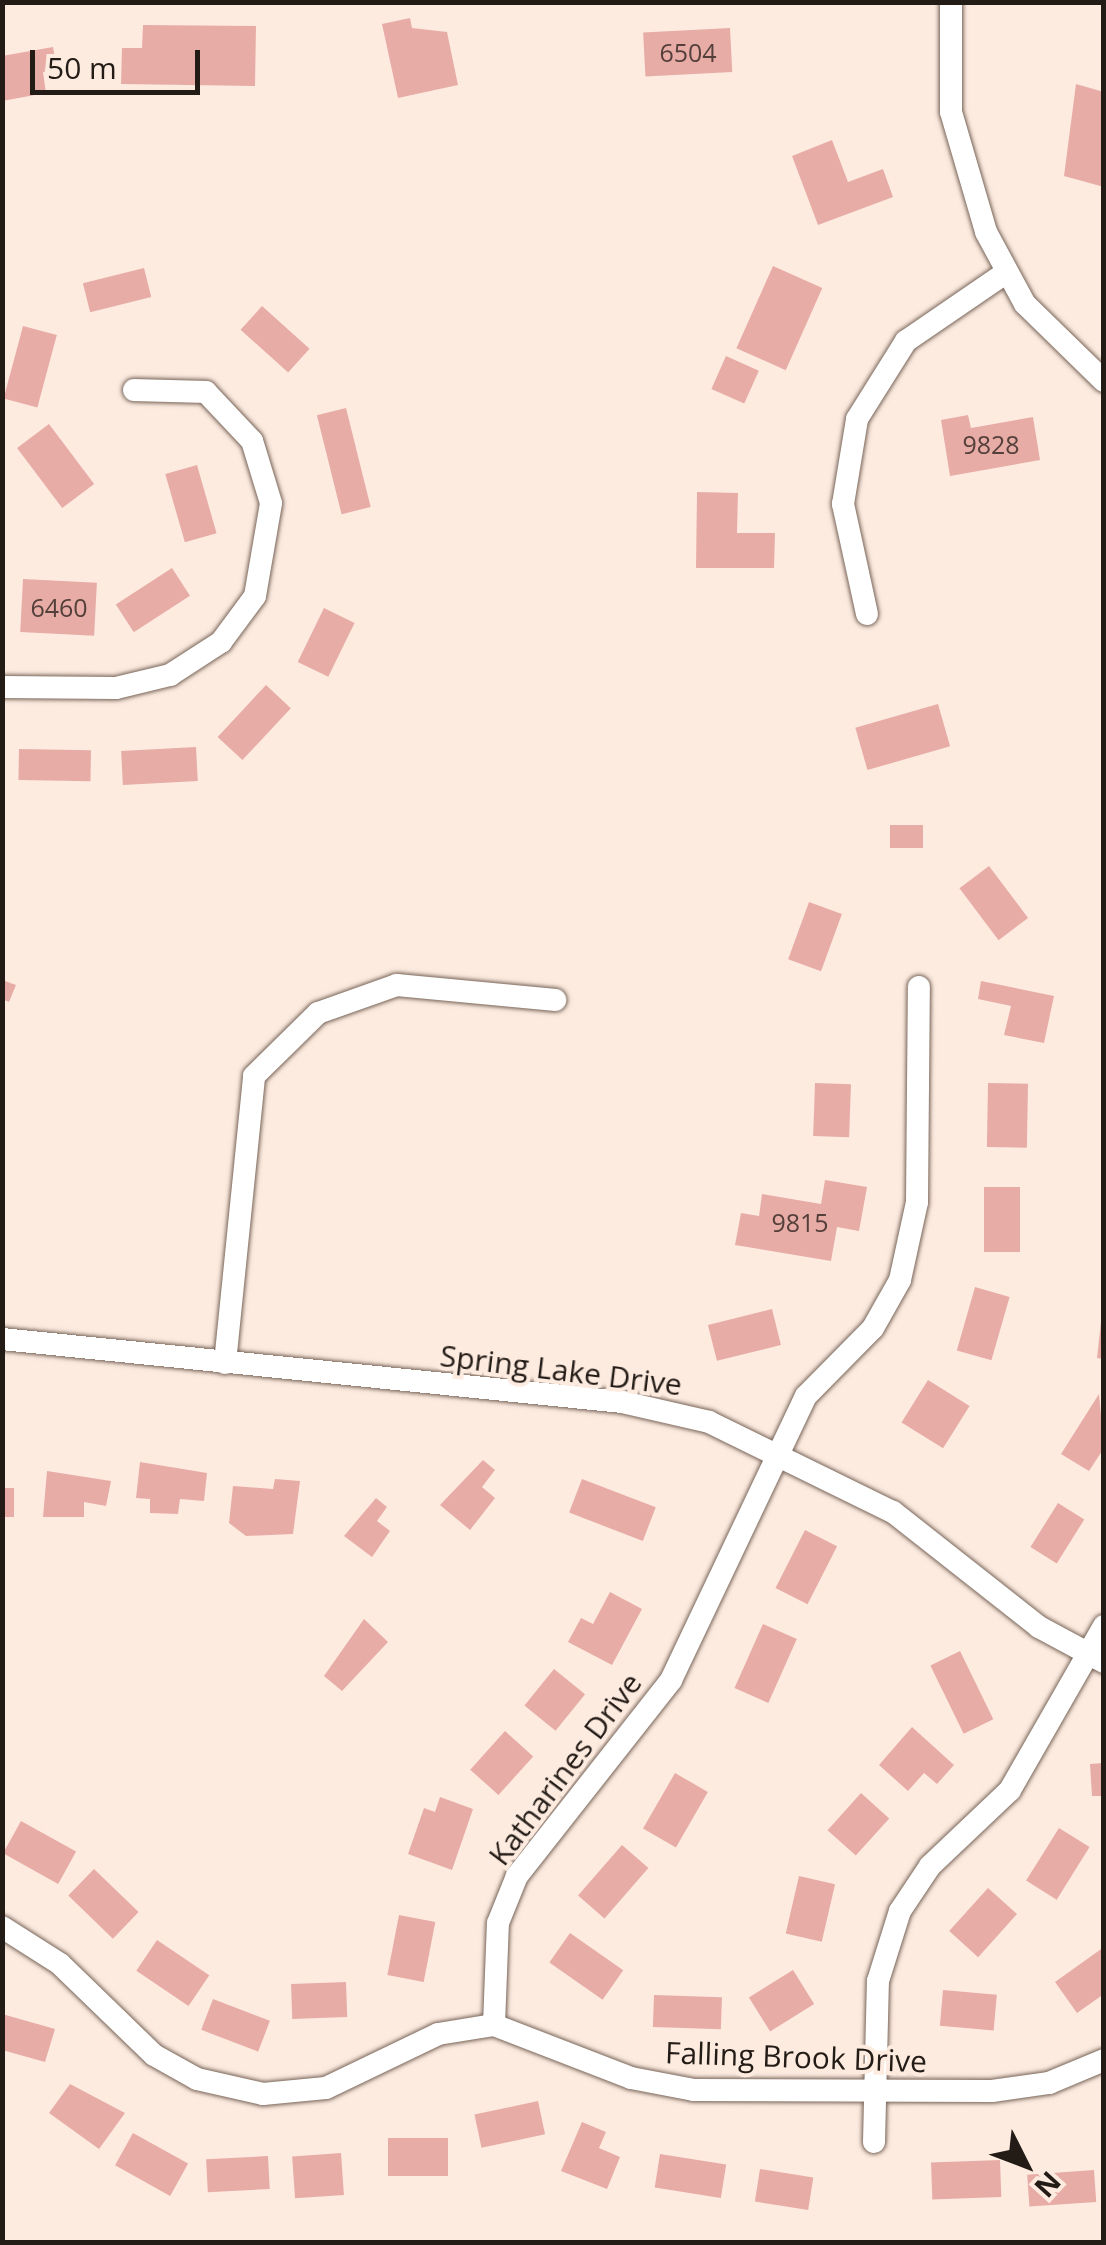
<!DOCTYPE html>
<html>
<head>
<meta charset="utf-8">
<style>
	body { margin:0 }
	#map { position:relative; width:1106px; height:2245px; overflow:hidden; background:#fdebe0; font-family:"Open Sans",sans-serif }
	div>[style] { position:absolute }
	.building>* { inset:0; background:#e8aca7; transform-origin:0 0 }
	.roads { filter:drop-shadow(0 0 2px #786559) drop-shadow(0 0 2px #786559) }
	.minor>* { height:22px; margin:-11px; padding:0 11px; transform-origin:11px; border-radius:11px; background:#fff }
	span { translate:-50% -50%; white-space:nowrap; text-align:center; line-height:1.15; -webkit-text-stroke:8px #fdebe0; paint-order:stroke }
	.number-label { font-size:25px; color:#543f3a }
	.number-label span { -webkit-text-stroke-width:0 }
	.street-label { font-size:30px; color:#231b16 }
	.frame { position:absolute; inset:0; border:5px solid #231b16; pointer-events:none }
	.north { position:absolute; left:976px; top:2115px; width:100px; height:100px; -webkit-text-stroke:8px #fdebe0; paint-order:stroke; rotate:132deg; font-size:28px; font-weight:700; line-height:40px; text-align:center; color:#231b16 }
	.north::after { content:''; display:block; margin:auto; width:35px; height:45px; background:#231b16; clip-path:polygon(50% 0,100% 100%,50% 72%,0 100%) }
	.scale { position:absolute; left:30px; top:50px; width:170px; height:45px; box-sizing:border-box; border:5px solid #231b16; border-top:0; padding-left:12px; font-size:30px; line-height:35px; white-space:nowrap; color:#231b16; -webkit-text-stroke:8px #fdebe0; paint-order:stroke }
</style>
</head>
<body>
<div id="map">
	<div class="building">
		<div style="clip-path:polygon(410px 18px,412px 28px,447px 32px,458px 85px,398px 98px,382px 24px)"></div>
		<div style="clip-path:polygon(143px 25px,256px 26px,255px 86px,121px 84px,122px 48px,142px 48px)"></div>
		<div style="left:730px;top:28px;width:44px;height:87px;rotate:87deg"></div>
		<div style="clip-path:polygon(53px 47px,57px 70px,43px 72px,46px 93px,2px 101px,2px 56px)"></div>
		<div style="clip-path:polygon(1076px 84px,1104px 92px,1104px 187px,1064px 176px)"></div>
		<div style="clip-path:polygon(832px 140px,848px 182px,883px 169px,893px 197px,818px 225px,792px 156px)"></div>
		<div style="left:773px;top:266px;width:54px;height:90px;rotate:24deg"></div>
		<div style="left:144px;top:268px;width:30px;height:63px;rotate:76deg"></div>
		<div style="left:262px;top:306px;width:64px;height:32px;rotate:42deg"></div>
		<div style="left:23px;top:326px;width:35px;height:75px;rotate:15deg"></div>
		<div style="left:726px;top:356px;width:36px;height:36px;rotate:24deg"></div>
		<div style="left:346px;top:408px;width:102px;height:30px;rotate:76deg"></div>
		<div style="clip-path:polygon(968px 415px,971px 428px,1033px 417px,1040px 460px,950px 476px,941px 420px)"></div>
		<div style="left:49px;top:424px;width:75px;height:40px;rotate:53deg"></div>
		<div style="left:197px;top:465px;width:71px;height:33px;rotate:74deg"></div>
		<div style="clip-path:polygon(697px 492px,738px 493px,737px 533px,775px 533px,774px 568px,696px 568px)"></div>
		<div style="left:172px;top:568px;width:33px;height:67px;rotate:57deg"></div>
		<div style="left:23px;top:579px;width:74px;height:53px;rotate:3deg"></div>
		<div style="left:324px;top:608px;width:34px;height:60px;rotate:26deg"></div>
		<div style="left:266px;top:685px;width:34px;height:71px;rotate:43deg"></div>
		<div style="left:938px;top:704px;width:44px;height:86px;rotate:74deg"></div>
		<div style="left:196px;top:747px;width:34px;height:75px;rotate:87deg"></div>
		<div style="left:19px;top:749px;width:72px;height:31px;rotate:1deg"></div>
		<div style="left:923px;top:825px;width:23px;height:33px;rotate:90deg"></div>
		<div style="left:989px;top:866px;width:65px;height:37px;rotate:53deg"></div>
		<div style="left:809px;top:902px;width:35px;height:61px;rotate:20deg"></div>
		<div style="clip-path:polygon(2px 980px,16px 985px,9px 1002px,2px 999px)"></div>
		<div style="clip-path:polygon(981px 981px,1054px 996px,1044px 1043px,1004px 1035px,1011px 1006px,978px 999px)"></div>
		<div style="left:815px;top:1083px;width:36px;height:53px;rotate:2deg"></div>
		<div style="left:988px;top:1083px;width:40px;height:64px;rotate:1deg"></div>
		<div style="clip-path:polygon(825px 1180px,867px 1187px,859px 1231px,837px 1227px,831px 1261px,735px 1245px,741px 1213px,759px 1216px,762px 1194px,821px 1204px)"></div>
		<div style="left:1020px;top:1187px;width:65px;height:36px;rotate:90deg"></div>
		<div style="left:975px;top:1287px;width:36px;height:66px;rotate:16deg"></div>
		<div style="left:772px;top:1309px;width:37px;height:66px;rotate:76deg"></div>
		<div style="clip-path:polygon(1101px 1322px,1104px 1322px,1104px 1359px,1097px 1358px)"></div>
		<div style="left:928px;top:1380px;width:49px;height:50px;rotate:32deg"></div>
		<div style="clip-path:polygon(1099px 1394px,1104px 1448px,1089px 1471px,1061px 1454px)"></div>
		<div style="clip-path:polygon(483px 1460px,495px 1470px,482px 1487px,495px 1498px,470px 1530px,440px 1505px)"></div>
		<div style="clip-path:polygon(140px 1462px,207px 1473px,204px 1501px,180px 1499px,178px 1514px,150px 1513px,150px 1499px,136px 1498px)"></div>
		<div style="clip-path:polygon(47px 1471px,111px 1481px,106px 1506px,84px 1502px,84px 1517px,43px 1517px)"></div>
		<div style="clip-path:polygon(275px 1479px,300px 1481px,293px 1534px,246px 1536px,229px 1523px,233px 1486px,273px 1489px)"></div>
		<div style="left:582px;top:1479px;width:79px;height:36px;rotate:21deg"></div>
		<div style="left:2px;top:1488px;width:12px;height:29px"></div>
		<div style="clip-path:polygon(376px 1498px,387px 1507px,377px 1521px,390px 1531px,372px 1557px,344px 1536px)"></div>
		<div style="left:1058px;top:1503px;width:31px;height:52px;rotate:32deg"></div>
		<div style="left:805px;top:1530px;width:36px;height:65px;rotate:27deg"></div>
		<div style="clip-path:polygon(610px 1592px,642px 1609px,612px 1665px,568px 1642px,581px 1618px,593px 1624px)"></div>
		<div style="clip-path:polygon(364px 1619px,388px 1642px,342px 1691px,324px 1676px)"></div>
		<div style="left:763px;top:1624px;width:37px;height:70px;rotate:24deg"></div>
		<div style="left:960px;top:1651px;width:76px;height:33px;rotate:64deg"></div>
		<div style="left:554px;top:1669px;width:40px;height:47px;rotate:39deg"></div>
		<div style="clip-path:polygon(912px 1727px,954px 1765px,937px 1784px,924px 1773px,908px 1791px,879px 1765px)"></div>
		<div style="left:505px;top:1731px;width:38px;height:52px;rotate:42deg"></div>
		<div style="clip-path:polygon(1104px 1763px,1104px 1796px,1092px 1796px,1090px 1764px)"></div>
		<div style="left:675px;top:1773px;width:38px;height:64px;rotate:30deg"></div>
		<div style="left:861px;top:1793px;width:38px;height:50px;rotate:42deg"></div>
		<div style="clip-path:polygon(440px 1797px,473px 1809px,452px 1870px,408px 1854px,424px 1808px,435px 1812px)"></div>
		<div style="left:21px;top:1821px;width:63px;height:37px;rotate:29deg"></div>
		<div style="left:1059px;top:1828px;width:36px;height:62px;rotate:32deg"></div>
		<div style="left:622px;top:1845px;width:35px;height:67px;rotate:41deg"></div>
		<div style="left:94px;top:1869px;width:62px;height:37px;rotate:44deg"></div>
		<div style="left:799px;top:1876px;width:37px;height:59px;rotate:13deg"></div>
		<div style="left:988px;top:1888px;width:39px;height:58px;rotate:42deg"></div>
		<div style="left:399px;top:1915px;width:37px;height:61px;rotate:11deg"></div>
		<div style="left:570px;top:1933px;width:65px;height:36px;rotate:35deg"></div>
		<div style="left:157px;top:1940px;width:63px;height:37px;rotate:34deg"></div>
		<div style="clip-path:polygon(1104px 1947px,1104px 1994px,1077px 2013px,1055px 1982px)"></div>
		<div style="left:793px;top:1970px;width:40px;height:52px;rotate:58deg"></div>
		<div style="left:346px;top:1982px;width:35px;height:55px;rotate:88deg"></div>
		<div style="left:943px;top:1990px;width:54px;height:36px;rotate:5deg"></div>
		<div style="left:654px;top:1995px;width:68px;height:32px;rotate:2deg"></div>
		<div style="left:213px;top:1999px;width:61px;height:33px;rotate:21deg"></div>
		<div style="clip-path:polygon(2px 2014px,55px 2029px,45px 2062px,2px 2050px)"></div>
		<div style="clip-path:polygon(70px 2084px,125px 2113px,99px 2149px,49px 2113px)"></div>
		<div style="left:538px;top:2101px;width:34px;height:65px;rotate:78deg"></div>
		<div style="clip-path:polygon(582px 2122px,606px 2132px,599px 2148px,620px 2157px,607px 2189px,561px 2171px)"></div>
		<div style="left:133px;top:2133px;width:63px;height:37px;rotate:29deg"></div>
		<div style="left:388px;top:2138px;width:60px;height:38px"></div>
		<div style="left:341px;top:2153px;width:42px;height:49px;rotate:86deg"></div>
		<div style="left:660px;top:2154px;width:67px;height:34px;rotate:9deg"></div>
		<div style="left:268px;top:2156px;width:33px;height:62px;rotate:87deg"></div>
		<div style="left:1000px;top:2160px;width:37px;height:69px;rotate:88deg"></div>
		<div style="left:760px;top:2169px;width:54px;height:33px;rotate:9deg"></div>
		<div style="left:1094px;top:2170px;width:32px;height:67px;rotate:86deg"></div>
	</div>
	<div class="roads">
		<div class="minor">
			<div style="left:951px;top:2px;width:110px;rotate:90deg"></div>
			<div style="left:951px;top:112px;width:125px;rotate:73.7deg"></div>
			<div style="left:986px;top:232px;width:82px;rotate:61.6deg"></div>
			<div style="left:1025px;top:304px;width:110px;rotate:44.3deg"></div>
			<div style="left:867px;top:614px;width:113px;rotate:-102.3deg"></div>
			<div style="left:843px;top:504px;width:86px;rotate:-80.6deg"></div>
			<div style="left:857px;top:419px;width:92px;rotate:-57.9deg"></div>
			<div style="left:906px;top:341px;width:119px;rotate:-34.4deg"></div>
			<div style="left:2px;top:687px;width:114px;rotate:0.5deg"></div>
			<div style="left:116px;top:688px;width:56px;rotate:-13.5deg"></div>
			<div style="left:170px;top:675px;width:61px;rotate:-32.9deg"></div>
			<div style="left:221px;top:642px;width:57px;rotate:-53.5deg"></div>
			<div style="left:255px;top:596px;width:94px;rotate:-80.2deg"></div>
			<div style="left:271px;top:503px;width:65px;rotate:-107deg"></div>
			<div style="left:252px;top:441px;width:67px;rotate:-133.2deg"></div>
			<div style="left:206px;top:392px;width:72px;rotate:-178.4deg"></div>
			<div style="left:2px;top:1339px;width:623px;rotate:5.8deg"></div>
			<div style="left:622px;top:1402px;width:89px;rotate:12.9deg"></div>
			<div style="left:709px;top:1422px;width:205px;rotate:26.1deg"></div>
			<div style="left:893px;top:1512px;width:186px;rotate:38.2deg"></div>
			<div style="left:1039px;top:1627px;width:74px;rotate:28.3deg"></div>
			<div style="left:225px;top:1363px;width:288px;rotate:-84.2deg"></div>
			<div style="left:254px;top:1076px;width:90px;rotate:-44.5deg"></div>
			<div style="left:318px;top:1013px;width:84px;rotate:-19.5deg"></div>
			<div style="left:397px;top:985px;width:159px;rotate:5.4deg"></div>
			<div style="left:2px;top:1927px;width:69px;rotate:32.5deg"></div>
			<div style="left:60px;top:1964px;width:131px;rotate:44.1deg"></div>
			<div style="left:154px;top:2055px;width:49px;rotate:29.2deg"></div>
			<div style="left:197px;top:2079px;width:68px;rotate:12.8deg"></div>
			<div style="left:263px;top:2094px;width:63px;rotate:-5.4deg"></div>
			<div style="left:326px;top:2088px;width:124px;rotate:-25.7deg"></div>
			<div style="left:438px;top:2034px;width:57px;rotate:-9.1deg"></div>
			<div style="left:494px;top:2025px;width:147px;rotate:21.1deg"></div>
			<div style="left:631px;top:2078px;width:64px;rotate:10.8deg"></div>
			<div style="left:694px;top:2090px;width:298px;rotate:0.2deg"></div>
			<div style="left:992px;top:2091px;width:58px;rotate:-8deg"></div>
			<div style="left:1049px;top:2083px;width:60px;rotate:-22.7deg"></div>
			<div style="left:494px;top:2025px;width:102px;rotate:-87.8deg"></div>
			<div style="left:498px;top:1923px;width:51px;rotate:-68deg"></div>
			<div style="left:517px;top:1876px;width:249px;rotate:-51.8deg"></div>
			<div style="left:671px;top:1680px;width:314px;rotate:-64.6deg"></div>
			<div style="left:806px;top:1396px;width:95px;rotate:-45.4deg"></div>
			<div style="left:873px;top:1328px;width:55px;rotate:-60.6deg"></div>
			<div style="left:900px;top:1280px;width:80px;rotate:-77.7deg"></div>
			<div style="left:917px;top:1202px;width:215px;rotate:-89.5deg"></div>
			<div style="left:874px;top:2142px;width:161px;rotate:-88.6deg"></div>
			<div style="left:878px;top:1981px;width:73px;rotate:-72.6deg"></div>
			<div style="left:900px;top:1911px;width:54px;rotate:-56.3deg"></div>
			<div style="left:930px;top:1866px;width:110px;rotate:-43.5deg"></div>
			<div style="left:1010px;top:1790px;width:189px;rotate:-60.2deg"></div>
		</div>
	</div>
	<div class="number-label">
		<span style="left:688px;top:52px">6504</span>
		<span style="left:991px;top:444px">9828</span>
		<span style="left:59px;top:607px">6460</span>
		<span style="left:800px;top:1222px">9815</span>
	</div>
	<div class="street-label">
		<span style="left:561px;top:1370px;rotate:7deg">Spring Lake Drive</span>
		<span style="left:565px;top:1769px;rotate:-53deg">Katharines Drive</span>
		<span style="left:796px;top:2057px;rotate:2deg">Falling Brook Drive</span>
	</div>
	<div class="frame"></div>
	<div class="north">N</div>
	<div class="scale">50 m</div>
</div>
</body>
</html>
